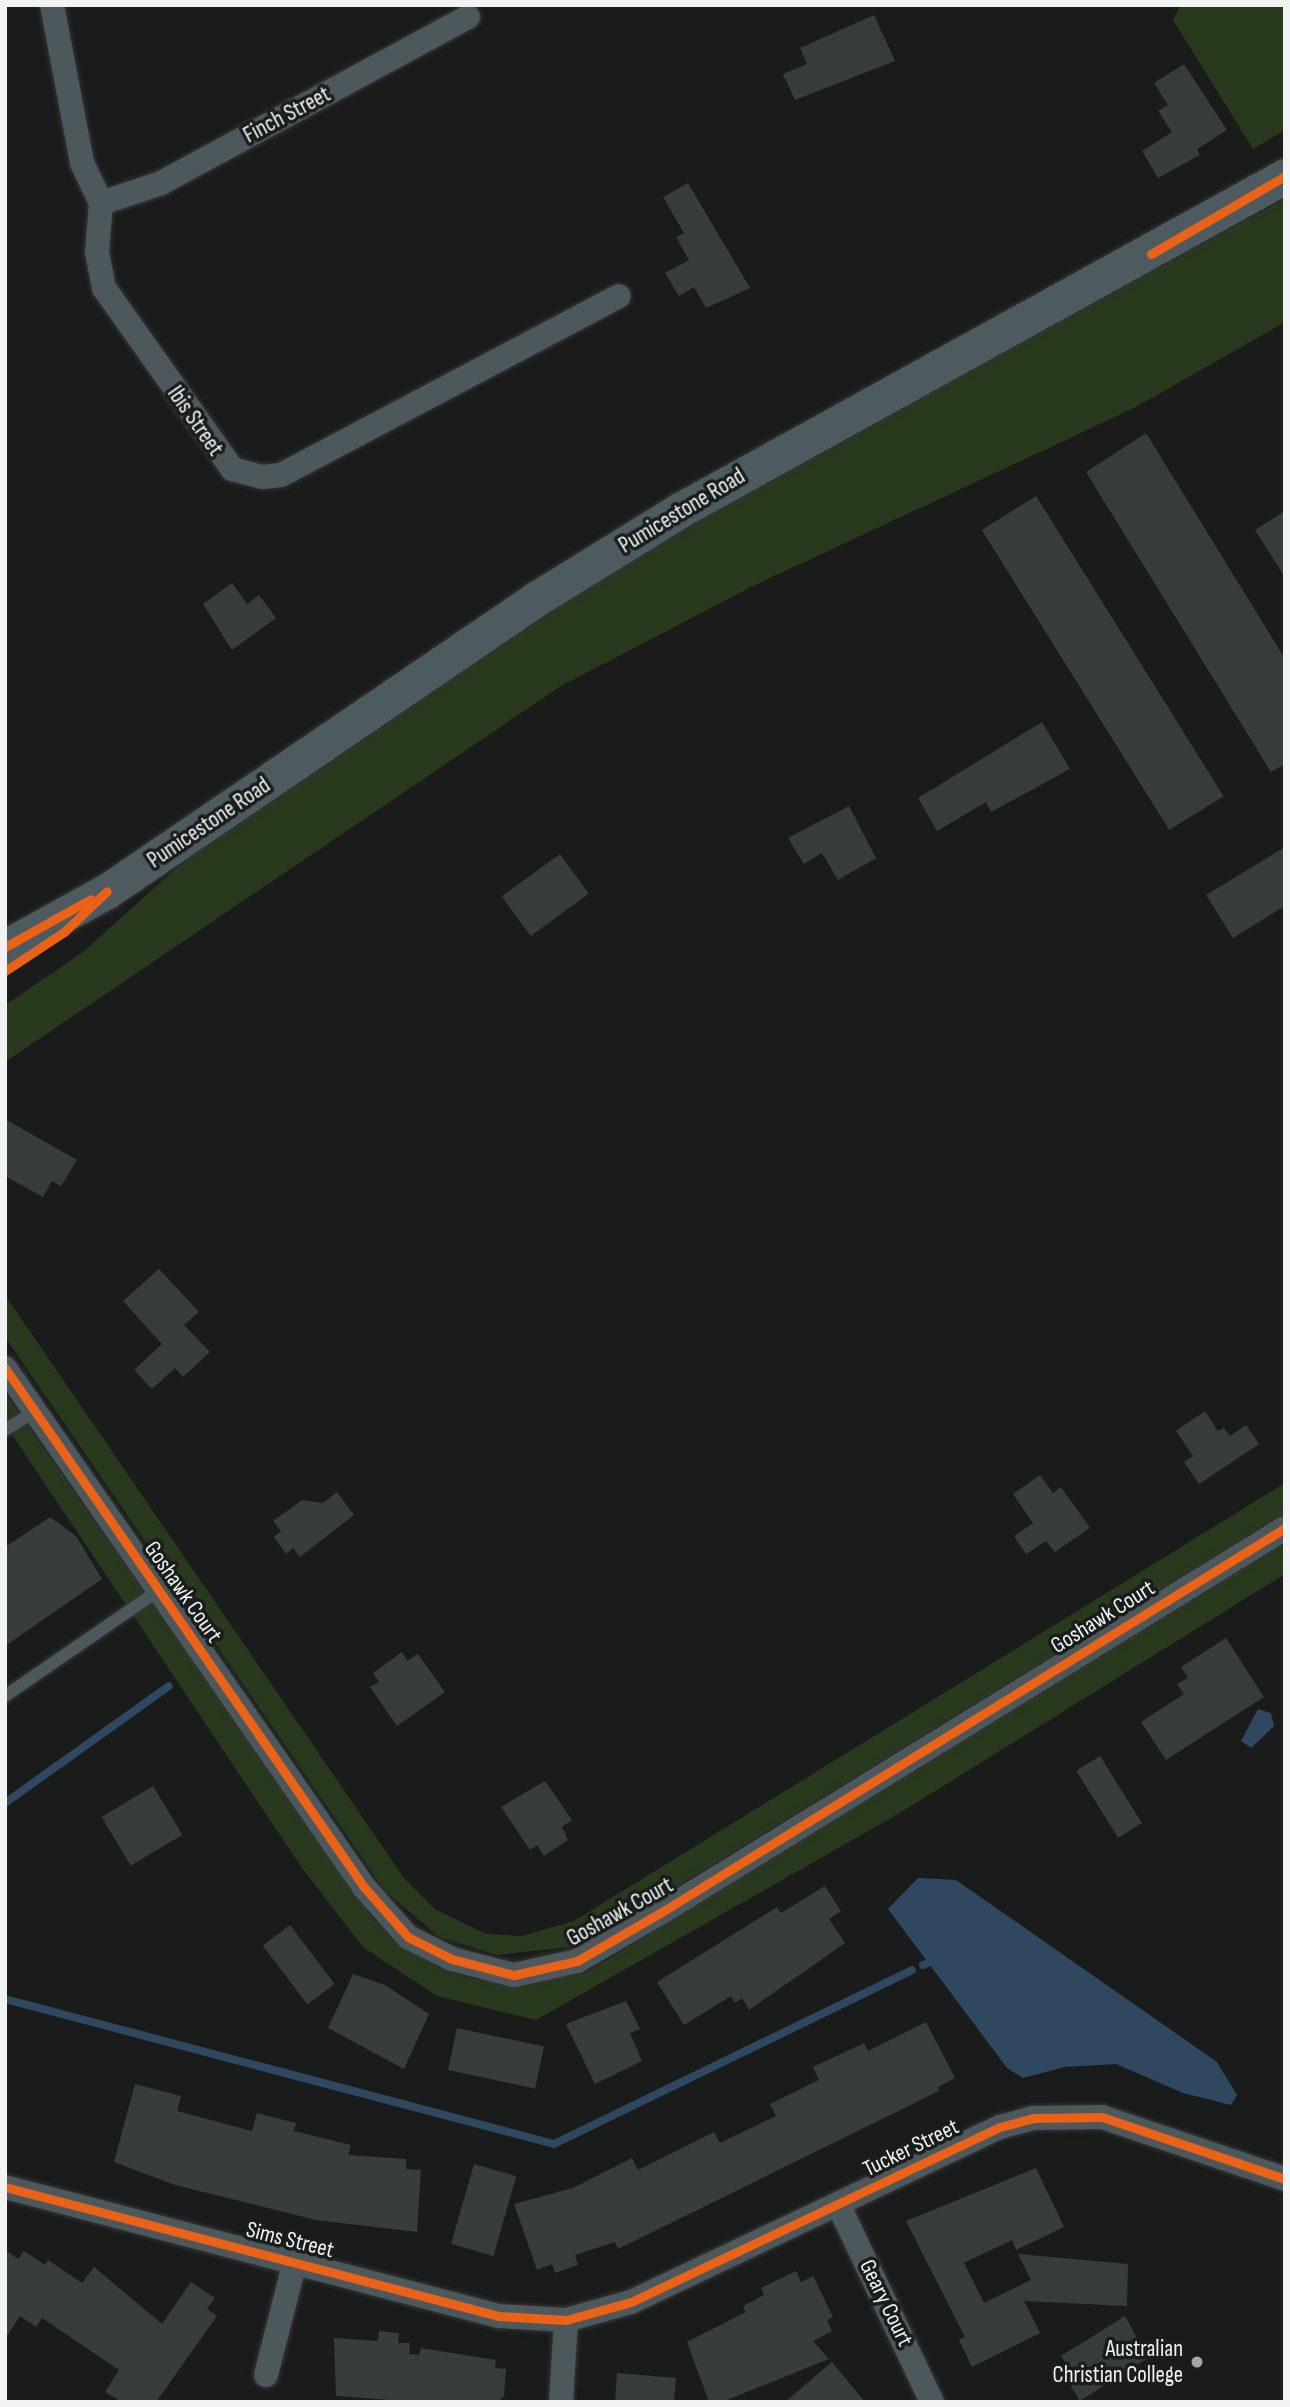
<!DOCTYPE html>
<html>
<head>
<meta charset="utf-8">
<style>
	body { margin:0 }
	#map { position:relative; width:1290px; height:2407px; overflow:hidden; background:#1a1c1b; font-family:"Sofia Sans Condensed",sans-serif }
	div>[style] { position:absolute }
	.green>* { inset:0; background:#29391e }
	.water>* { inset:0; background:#304760 }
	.stream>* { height:8px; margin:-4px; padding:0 4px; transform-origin:4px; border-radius:4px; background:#304760 }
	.building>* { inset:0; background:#363d3a; transform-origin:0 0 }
	.roads { filter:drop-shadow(0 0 2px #343635) drop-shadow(0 0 2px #343635) }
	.lane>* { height:12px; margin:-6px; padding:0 6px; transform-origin:6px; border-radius:6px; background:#4c585c }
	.street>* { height:24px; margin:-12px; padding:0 12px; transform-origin:12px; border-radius:12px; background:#4c585c }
	.secondary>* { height:35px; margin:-17.5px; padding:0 17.5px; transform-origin:17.5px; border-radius:17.5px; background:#4d5b60 }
	.cycleway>* { height:9px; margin:-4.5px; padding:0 4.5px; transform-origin:4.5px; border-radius:4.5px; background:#ea6118 }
	.dots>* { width:19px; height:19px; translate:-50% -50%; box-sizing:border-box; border:4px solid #191d1c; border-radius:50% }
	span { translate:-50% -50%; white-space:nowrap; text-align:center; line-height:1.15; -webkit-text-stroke:7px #191d1c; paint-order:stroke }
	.street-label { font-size:23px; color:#f1f3f3 }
	.poi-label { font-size:23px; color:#f1f3f3 }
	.right { translate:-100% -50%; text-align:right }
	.frame { position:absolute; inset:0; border:7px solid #f1f3f3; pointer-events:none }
</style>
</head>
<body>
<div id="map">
	<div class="green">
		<div style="clip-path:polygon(1180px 5px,1285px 5px,1285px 130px,1253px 149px,1173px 20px)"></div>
		<div style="clip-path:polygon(1285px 199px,1285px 322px,1134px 408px,751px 587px,561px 686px,5px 1062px,5px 1005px,82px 953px,194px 852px,498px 645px,650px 546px,799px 461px)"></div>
		<div style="clip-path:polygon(5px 1295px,404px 1878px,436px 1910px,486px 1934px,522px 1936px,574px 1921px,1285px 1483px,1285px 1513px,606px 1930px,568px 1947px,497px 1955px,439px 1937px,385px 1891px,5px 1337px)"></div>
		<div style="clip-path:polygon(5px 1393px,374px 1920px,435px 1966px,467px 1978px,516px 1985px,585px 1973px,609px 1959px,1285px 1542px,1285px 1574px,898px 1814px,536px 2020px,437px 1996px,363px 1947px,302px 1868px,5px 1424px)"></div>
	</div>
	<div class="water">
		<div style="clip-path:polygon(1258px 1709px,1271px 1713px,1274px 1726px,1251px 1748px,1241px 1741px)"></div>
		<div style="clip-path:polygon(918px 1878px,956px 1880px,1217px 2062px,1237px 2095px,1231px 2105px,1183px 2093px,1116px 2064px,1065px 2067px,1023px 2078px,1007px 2068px,888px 1909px)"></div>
	</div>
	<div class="stream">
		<div style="left:5px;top:1803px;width:201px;rotate:-35.5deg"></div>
		<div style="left:923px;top:1965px;width:5px;rotate:-22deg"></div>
		<div style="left:5px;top:1999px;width:568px;rotate:14.79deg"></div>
		<div style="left:554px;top:2144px;width:398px;rotate:-25.9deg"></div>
	</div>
	<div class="building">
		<div style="clip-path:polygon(874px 15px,895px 61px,795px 100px,783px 74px,807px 64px,800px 48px)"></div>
		<div style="clip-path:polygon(1184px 64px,1227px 130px,1197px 149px,1200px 155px,1158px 178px,1142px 151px,1172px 132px,1158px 111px,1168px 105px,1154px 83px)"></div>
		<div style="clip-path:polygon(688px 183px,750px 288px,706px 308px,694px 287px,679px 296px,665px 273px,689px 260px,676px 237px,684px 233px,663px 197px)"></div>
		<div style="clip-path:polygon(1146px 433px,1285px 659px,1285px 764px,1271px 772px,1086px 472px)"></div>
		<div style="left:1036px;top:496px;width:354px;height:64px;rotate:58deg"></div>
		<div style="clip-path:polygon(1285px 511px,1285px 577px,1255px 530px)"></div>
		<div style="clip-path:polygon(232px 583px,247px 604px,259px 595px,276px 618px,232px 650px,203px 604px)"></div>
		<div style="clip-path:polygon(1042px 722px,1070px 769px,991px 812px,986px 802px,937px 831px,918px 798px)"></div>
		<div style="clip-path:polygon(849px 806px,876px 858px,838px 880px,822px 853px,804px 864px,788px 838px)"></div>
		<div style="clip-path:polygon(1285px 847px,1285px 906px,1233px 938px,1206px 895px)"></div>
		<div style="left:560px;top:854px;width:49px;height:72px;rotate:54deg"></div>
		<div style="clip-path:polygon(5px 1119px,77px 1160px,61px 1186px,52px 1181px,43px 1197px,5px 1176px)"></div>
		<div style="clip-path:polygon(159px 1269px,199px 1312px,184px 1325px,210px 1352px,183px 1377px,175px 1368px,152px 1389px,134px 1370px,162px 1344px,123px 1301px)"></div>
		<div style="clip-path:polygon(1205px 1411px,1218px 1431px,1224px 1428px,1230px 1436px,1246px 1425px,1259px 1444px,1199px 1484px,1184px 1462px,1193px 1456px,1176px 1431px)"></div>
		<div style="clip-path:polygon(1040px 1475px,1053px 1493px,1061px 1487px,1090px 1528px,1055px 1552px,1046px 1541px,1026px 1554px,1014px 1536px,1033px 1523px,1013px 1494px)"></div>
		<div style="clip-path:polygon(337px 1492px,354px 1515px,300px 1557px,293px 1548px,286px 1554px,274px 1537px,281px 1531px,273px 1521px,302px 1500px,323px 1503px)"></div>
		<div style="clip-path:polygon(50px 1517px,76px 1536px,102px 1579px,5px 1646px,5px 1547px)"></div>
		<div style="clip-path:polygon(1226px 1638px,1264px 1697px,1166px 1760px,1141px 1722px,1184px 1694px,1177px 1684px,1188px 1678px,1181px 1667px)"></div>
		<div style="clip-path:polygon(402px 1652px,407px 1661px,418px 1654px,445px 1692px,397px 1726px,370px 1687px,379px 1682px,373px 1673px)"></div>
		<div style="left:1100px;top:1756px;width:79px;height:28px;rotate:58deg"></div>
		<div style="clip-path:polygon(545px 1781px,572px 1820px,562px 1827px,568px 1840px,544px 1856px,537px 1845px,530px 1850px,501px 1807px)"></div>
		<div style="left:153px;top:1786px;width:57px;height:60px;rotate:59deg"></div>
		<div style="clip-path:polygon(825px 1886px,841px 1911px,829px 1919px,845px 1943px,749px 2010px,742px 1998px,735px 2003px,731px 1996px,684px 2025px,657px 1982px,777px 1907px,781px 1913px)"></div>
		<div style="left:290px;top:1925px;width:74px;height:34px;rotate:53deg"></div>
		<div style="clip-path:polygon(353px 1974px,385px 1985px,429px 2014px,404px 2069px,328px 2028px)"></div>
		<div style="clip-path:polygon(626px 2001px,640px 2029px,630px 2033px,642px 2061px,595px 2084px,566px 2024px)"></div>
		<div style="clip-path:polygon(926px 2022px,955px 2078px,938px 2087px,939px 2091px,618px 2249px,615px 2242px,575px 2255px,578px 2265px,555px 2273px,552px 2264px,537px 2270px,514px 2204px,573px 2188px,632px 2158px,638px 2170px,714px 2132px,720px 2143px,776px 2116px,770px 2104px,819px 2080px,813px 2067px,864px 2043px,868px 2051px)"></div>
		<div style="left:457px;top:2028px;width:89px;height:43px;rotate:12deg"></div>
		<div style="clip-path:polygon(135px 2084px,181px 2096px,177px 2111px,252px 2131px,257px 2113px,296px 2123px,294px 2131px,351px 2145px,348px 2155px,406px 2159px,406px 2169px,421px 2170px,417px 2232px,316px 2220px,175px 2185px,114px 2162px)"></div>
		<div style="left:474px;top:2164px;width:44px;height:83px;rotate:16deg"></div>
		<div style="clip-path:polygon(1036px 2168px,1064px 2227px,1016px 2250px,1012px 2240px,964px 2263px,984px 2303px,1031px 2280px,1018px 2254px,1128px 2264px,1127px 2306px,1024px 2301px,1040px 2333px,972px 2367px,959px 2340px,965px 2337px,906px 2221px)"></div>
		<div style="clip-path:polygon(5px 2250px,18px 2259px,24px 2251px,45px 2265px,48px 2260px,82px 2283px,94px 2267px,162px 2324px,191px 2282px,215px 2298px,207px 2309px,217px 2316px,156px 2402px,122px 2402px,105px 2392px,119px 2370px,42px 2318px,36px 2327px,20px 2316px,5px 2339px)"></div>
		<div style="clip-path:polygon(796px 2271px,801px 2282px,813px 2276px,833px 2317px,827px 2320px,832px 2331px,813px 2341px,829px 2359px,722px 2402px,709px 2402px,687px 2342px,746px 2312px,743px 2306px,764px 2295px,761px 2288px)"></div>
		<div style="clip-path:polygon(1125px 2316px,1148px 2358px,1080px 2401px,1064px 2375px,1071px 2371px,1061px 2356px)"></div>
		<div style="clip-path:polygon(379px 2331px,399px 2333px,398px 2343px,410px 2343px,409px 2354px,419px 2355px,421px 2348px,496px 2360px,495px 2368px,506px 2369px,504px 2396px,498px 2402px,418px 2402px,336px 2396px,334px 2338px,378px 2341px)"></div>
		<div style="clip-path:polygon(832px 2362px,865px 2402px,785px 2402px)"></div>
		<div style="clip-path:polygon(617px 2373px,676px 2378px,674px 2402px,615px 2402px)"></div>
	</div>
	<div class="roads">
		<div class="lane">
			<div style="left:5px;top:1430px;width:36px;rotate:-32deg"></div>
			<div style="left:5px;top:1696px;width:186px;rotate:-34.5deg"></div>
		</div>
		<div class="street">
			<div style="left:52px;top:5px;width:161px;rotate:79.2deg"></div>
			<div style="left:82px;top:163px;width:44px;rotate:64.6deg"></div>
			<div style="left:101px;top:203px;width:49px;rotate:94.7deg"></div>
			<div style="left:97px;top:252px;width:37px;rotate:79deg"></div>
			<div style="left:104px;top:288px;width:222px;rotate:54.7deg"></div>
			<div style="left:232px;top:469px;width:31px;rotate:15deg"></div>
			<div style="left:262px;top:477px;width:19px;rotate:-6deg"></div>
			<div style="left:281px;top:475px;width:382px;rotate:-27.9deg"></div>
			<div style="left:101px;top:203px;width:63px;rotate:-18.4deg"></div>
			<div style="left:161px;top:183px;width:349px;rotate:-28.4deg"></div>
			<div style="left:5px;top:1368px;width:631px;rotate:55.33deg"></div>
			<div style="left:364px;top:1887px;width:67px;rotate:48.7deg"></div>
			<div style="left:408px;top:1937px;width:49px;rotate:26.6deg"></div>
			<div style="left:452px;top:1959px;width:64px;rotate:14.5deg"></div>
			<div style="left:514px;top:1975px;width:65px;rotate:-12.5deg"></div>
			<div style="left:577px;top:1961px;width:102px;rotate:-30.1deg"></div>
			<div style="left:665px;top:1910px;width:728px;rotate:-31.64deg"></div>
			<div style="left:5px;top:2187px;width:511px;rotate:14.64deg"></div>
			<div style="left:499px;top:2316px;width:67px;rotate:3.4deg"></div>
			<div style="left:566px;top:2320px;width:67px;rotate:-15.5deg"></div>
			<div style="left:631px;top:2302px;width:408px;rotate:-25.4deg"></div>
			<div style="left:1000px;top:2127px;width:34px;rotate:-15deg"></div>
			<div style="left:1033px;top:2118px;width:69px;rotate:-0.8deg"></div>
			<div style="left:1102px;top:2117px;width:193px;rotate:18.7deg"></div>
			<div style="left:838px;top:2204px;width:219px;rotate:64.6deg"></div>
			<div style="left:266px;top:2375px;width:118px;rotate:-75.7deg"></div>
			<div style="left:561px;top:2402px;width:82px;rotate:-86.5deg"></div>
		</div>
		<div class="secondary">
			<div style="left:5px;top:947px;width:116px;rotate:-28.8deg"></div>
			<div style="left:107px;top:891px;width:519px;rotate:-34.24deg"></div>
			<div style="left:536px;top:599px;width:169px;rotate:-31.7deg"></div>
			<div style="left:680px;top:510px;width:691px;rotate:-28.9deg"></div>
		</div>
	</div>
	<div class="cycleway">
		<div style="left:1151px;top:254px;width:155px;rotate:-30.2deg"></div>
		<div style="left:5px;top:947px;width:98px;rotate:-29.2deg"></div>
		<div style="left:5px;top:971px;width:71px;rotate:-33.5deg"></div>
		<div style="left:64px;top:932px;width:59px;rotate:-43.6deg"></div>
		<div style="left:5px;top:1368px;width:631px;rotate:55.33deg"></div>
		<div style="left:364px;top:1887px;width:67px;rotate:48.7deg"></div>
		<div style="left:408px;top:1937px;width:49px;rotate:26.6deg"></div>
		<div style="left:452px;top:1959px;width:64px;rotate:14.5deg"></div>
		<div style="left:514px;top:1975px;width:65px;rotate:-12.5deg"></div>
		<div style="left:577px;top:1961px;width:102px;rotate:-30.1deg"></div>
		<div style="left:665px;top:1910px;width:728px;rotate:-31.64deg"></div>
		<div style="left:5px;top:2187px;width:511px;rotate:14.64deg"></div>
		<div style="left:499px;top:2316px;width:67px;rotate:3.4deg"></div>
		<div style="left:566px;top:2320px;width:67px;rotate:-15.5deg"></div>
		<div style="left:631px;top:2302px;width:408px;rotate:-25.4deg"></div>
		<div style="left:1000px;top:2127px;width:34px;rotate:-15deg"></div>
		<div style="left:1033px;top:2118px;width:69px;rotate:-0.8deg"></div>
		<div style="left:1102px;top:2117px;width:193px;rotate:18.7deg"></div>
	</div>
	<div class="dots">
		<div style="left:1197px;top:2362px;background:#a6a8a7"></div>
	</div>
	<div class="street-label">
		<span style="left:287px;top:115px;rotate:-28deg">Finch Street</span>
		<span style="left:195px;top:421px;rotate:55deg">Ibis Street</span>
		<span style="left:682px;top:511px;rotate:-31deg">Pumicestone Road</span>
		<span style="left:209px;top:823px;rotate:-34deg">Pumicestone Road</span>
		<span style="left:183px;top:1592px;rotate:55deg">Goshawk Court</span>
		<span style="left:1103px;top:1617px;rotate:-32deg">Goshawk Court</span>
		<span style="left:620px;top:1912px;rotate:-29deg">Goshawk Court</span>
		<span style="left:911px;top:2148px;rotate:-26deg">Tucker Street</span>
		<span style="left:290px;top:2240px;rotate:14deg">Sims Street</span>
		<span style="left:886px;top:2303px;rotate:64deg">Geary Court</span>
	</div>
	<div class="poi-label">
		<span class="right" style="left:1183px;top:2362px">Australian<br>Christian College</span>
	</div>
	<div class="frame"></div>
</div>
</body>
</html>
